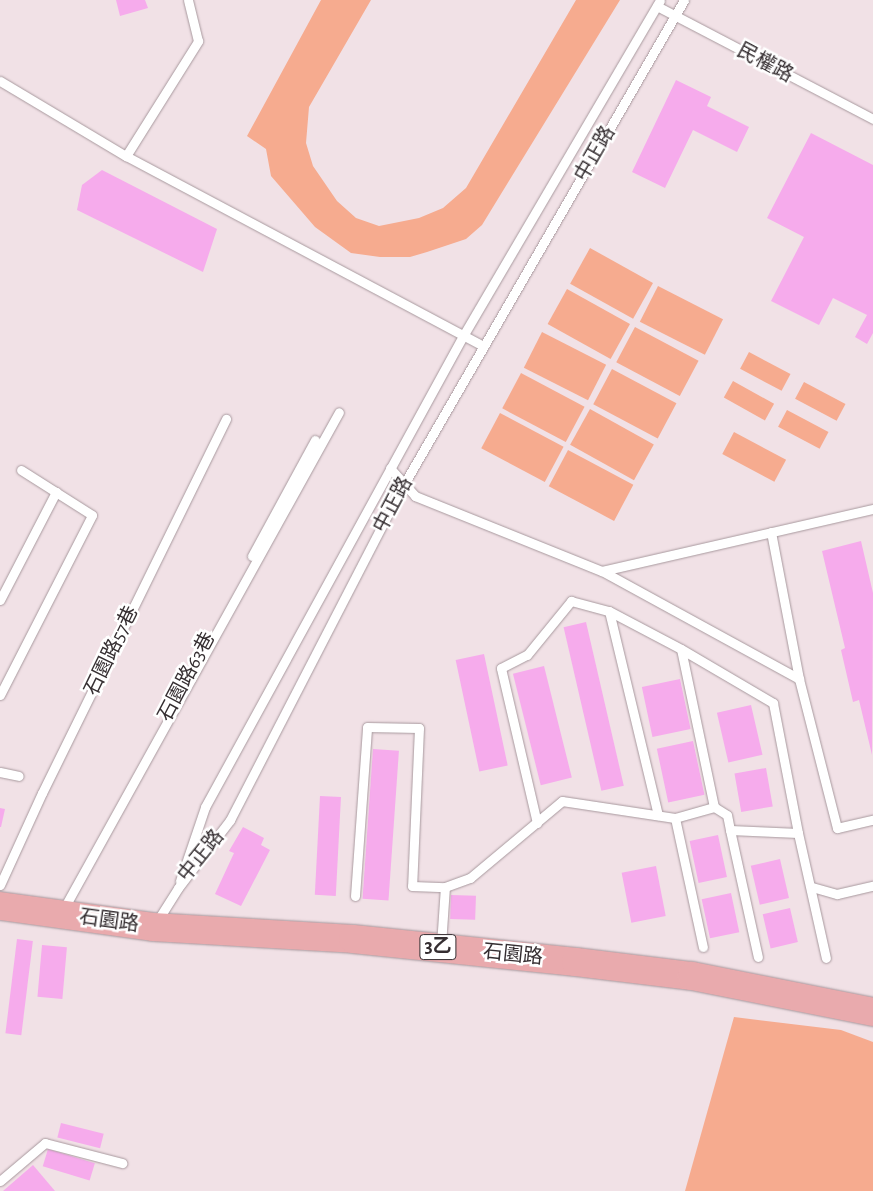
<!DOCTYPE html>
<html>
<head>
<meta charset="utf-8">
<style>
	body { margin:0 }
	#map { position:relative; width:873px; height:1191px; overflow:hidden; background:#f1e1e6; font-family:"Alegreya Sans","Noto Sans TC",sans-serif }
	div>[style] { position:absolute }
	.green>* { inset:0; background:#f6ab8f; transform-origin:0 0 }
	.building>* { inset:0; background:#f6abec; transform-origin:0 0 }
	.roads { filter:drop-shadow(0 0 1px #a8999e) drop-shadow(0 0 1px #a8999e) }
	.service>* { height:9px; margin:-4.5px; padding:0 4.5px; transform-origin:4.5px; border-radius:4.5px; background:#fff }
	.primary>* { height:28px; margin:-14px; padding:0 14px; transform-origin:14px; border-radius:14px; background:#e9aaad }
	span { translate:-50% -50%; white-space:nowrap; text-align:center; line-height:1.15; -webkit-text-stroke:5px #fff; paint-order:stroke }
	.shield-label span { padding:1px 4px; background:#fff; border:1px solid; border-radius:4px; -webkit-text-stroke-width:0 }
	.shield-label { font-size:19px; color:#352e31; font-weight:700 }
	.street-label { font-size:20px; color:#352e31 }
</style>
</head>
<body>
<div id="map">
	<div class="green">
		<div style="clip-path:polygon(321px 0,371px 0,309px 107px,306px 143px,313px 166px,337px 201px,356px 218px,379px 226px,419px 218px,443px 208px,466px 188px,576px 0,620px 0,482px 225px,466px 239px,427px 252px,410px 257px,380px 257px,351px 253px,315px 227px,271px 176px,266px 149px,247px 136px)"></div>
		<div style="left:590px;top:248px;width:72px;height:41px;rotate:29deg"></div>
		<div style="left:658px;top:286px;width:73px;height:40px;rotate:27deg"></div>
		<div style="left:567px;top:289px;width:72px;height:40px;rotate:29deg"></div>
		<div style="left:635px;top:327px;width:72px;height:40px;rotate:28deg"></div>
		<div style="left:542px;top:332px;width:72px;height:40px;rotate:27deg"></div>
		<div style="left:749px;top:352px;width:47px;height:19px;rotate:28deg"></div>
		<div style="left:612px;top:369px;width:73px;height:40px;rotate:28deg"></div>
		<div style="left:521px;top:373px;width:72px;height:40px;rotate:28deg"></div>
		<div style="left:733px;top:381px;width:47px;height:19px;rotate:29deg"></div>
		<div style="left:804px;top:382px;width:47px;height:19px;rotate:28deg"></div>
		<div style="left:590px;top:409px;width:73px;height:41px;rotate:29deg"></div>
		<div style="left:787px;top:410px;width:47px;height:19px;rotate:28deg"></div>
		<div style="left:500px;top:413px;width:72px;height:40px;rotate:28deg"></div>
		<div style="left:734px;top:432px;width:59px;height:25px;rotate:28deg"></div>
		<div style="left:568px;top:450px;width:74px;height:41px;rotate:28deg"></div>
		<div style="clip-path:polygon(734px 1017px,841px 1030px,873px 1042px,873px 1191px,685px 1191px)"></div>
	</div>
	<div class="building">
		<div style="clip-path:polygon(116px 0,145px 0,148px 8px,120px 16px)"></div>
		<div style="clip-path:polygon(676px 80px,711px 97px,707px 106px,749px 127px,737px 152px,693px 130px,665px 188px,632px 172px)"></div>
		<div style="clip-path:polygon(811px 133px,873px 165px,873px 333px,867px 344px,855px 337px,867px 315px,833px 298px,819px 325px,771px 301px,804px 237px,767px 218px)"></div>
		<div style="clip-path:polygon(102px 170px,217px 229px,203px 272px,77px 210px,82px 185px)"></div>
		<div style="clip-path:polygon(861px 541px,873px 593px,872px 755px,859px 700px,853px 702px,841px 650px,845px 648px,822px 551px)"></div>
		<div style="left:586px;top:622px;width:168px;height:23px;rotate:77deg"></div>
		<div style="left:484px;top:654px;width:114px;height:29px;rotate:78deg"></div>
		<div style="left:544px;top:666px;width:115px;height:32px;rotate:76deg"></div>
		<div style="left:680px;top:679px;width:51px;height:39px;rotate:78deg"></div>
		<div style="left:751px;top:705px;width:51px;height:35px;rotate:77deg"></div>
		<div style="left:693px;top:741px;width:55px;height:37px;rotate:78deg"></div>
		<div style="left:373px;top:749px;width:26px;height:150px;rotate:4deg"></div>
		<div style="left:766px;top:768px;width:39px;height:32px;rotate:80deg"></div>
		<div style="left:320px;top:796px;width:21px;height:99px;rotate:3deg"></div>
		<div style="clip-path:polygon(0 808px,5px 809px,1px 827px,0 827px)"></div>
		<div style="clip-path:polygon(243px 827px,264px 838px,261px 845px,270px 850px,241px 906px,215px 894px,234px 853px,229px 851px)"></div>
		<div style="left:718px;top:835px;width:43px;height:29px;rotate:78deg"></div>
		<div style="left:780px;top:859px;width:40px;height:30px;rotate:77deg"></div>
		<div style="left:656px;top:866px;width:51px;height:35px;rotate:79deg"></div>
		<div style="left:731px;top:893px;width:40px;height:30px;rotate:78deg"></div>
		<div style="left:451px;top:895px;width:25px;height:24px;rotate:2deg"></div>
		<div style="left:790px;top:908px;width:35px;height:28px;rotate:77deg"></div>
		<div style="left:17px;top:939px;width:16px;height:95px;rotate:7deg"></div>
		<div style="left:42px;top:945px;width:25px;height:52px;rotate:5deg"></div>
		<div style="left:61px;top:1123px;width:44px;height:15px;rotate:14deg"></div>
		<div style="left:48px;top:1149px;width:49px;height:18px;rotate:17deg"></div>
		<div style="clip-path:polygon(33px 1165px,55px 1191px,3px 1191px)"></div>
	</div>
	<div class="roads">
		<div class="service">
			<div style="left:657px;top:6px;width:244px;rotate:27.6deg"></div>
			<div style="left:0;top:81px;width:147px;rotate:30.8deg"></div>
			<div style="left:126px;top:156px;width:405px;rotate:28deg"></div>
			<div style="left:126px;top:156px;width:136px;rotate:-57.9deg"></div>
			<div style="left:198px;top:41px;width:42px;rotate:-103.7deg"></div>
			<div style="left:390px;top:468px;width:38px;rotate:48deg"></div>
			<div style="left:415px;top:496px;width:201px;rotate:21.9deg"></div>
			<div style="left:602px;top:571px;width:278px;rotate:-12.9deg"></div>
			<div style="left:771px;top:532px;width:150px;rotate:79.2deg"></div>
			<div style="left:252px;top:556px;width:132px;rotate:-61.5deg"></div>
			<div style="left:602px;top:571px;width:225px;rotate:28.7deg"></div>
			<div style="left:799px;top:679px;width:154px;rotate:75.7deg"></div>
			<div style="left:837px;top:828px;width:37px;rotate:-13deg"></div>
			<div style="left:0;top:600px;width:122px;rotate:-62.6deg"></div>
			<div style="left:609px;top:611px;width:81px;rotate:27.8deg"></div>
			<div style="left:681px;top:649px;width:107px;rotate:30.4deg"></div>
			<div style="left:773px;top:703px;width:132px;rotate:79.1deg"></div>
			<div style="left:798px;top:833px;width:68px;rotate:-177.5deg"></div>
			<div style="left:730px;top:830px;width:15px;rotate:-101deg"></div>
			<div style="left:727px;top:815px;width:15px;rotate:-148deg"></div>
			<div style="left:714px;top:807px;width:161px;rotate:-101.8deg"></div>
			<div style="left:0;top:695px;width:202px;rotate:-62.9deg"></div>
			<div style="left:92px;top:515px;width:84px;rotate:-147.6deg"></div>
			<div style="left:0;top:772px;width:19px;rotate:12deg"></div>
			<div style="left:675px;top:818px;width:41px;rotate:-15.8deg"></div>
			<div style="left:537px;top:823px;width:159px;rotate:-103.1deg"></div>
			<div style="left:501px;top:668px;width:29px;rotate:-27deg"></div>
			<div style="left:527px;top:655px;width:70px;rotate:-50.8deg"></div>
			<div style="left:571px;top:601px;width:39px;rotate:15deg"></div>
			<div style="left:609px;top:611px;width:210px;rotate:76.5deg"></div>
			<div style="left:730px;top:830px;width:130px;rotate:77.6deg"></div>
			<div style="left:798px;top:833px;width:128px;rotate:77.4deg"></div>
			<div style="left:180px;top:881px;width:78px;rotate:-71.3deg"></div>
			<div style="left:205px;top:807px;width:537px;rotate:-61.29deg"></div>
			<div style="left:463px;top:336px;width:389px;rotate:-59.6deg"></div>
			<div style="left:0;top:885px;width:101px;rotate:-65.5deg"></div>
			<div style="left:42px;top:793px;width:417px;rotate:-63.8deg"></div>
			<div style="left:812px;top:887px;width:26px;rotate:16deg"></div>
			<div style="left:837px;top:894px;width:37px;rotate:-13deg"></div>
			<div style="left:355px;top:896px;width:169px;rotate:-85.9deg"></div>
			<div style="left:367px;top:727px;width:52px;rotate:1.1deg"></div>
			<div style="left:419px;top:728px;width:158px;rotate:92.5deg"></div>
			<div style="left:412px;top:886px;width:33px;rotate:2deg"></div>
			<div style="left:63px;top:910px;width:569px;rotate:-61deg"></div>
			<div style="left:156px;top:923px;width:41px;rotate:-57.8deg"></div>
			<div style="left:178px;top:888px;width:86px;rotate:-52.6deg"></div>
			<div style="left:230px;top:820px;width:370px;rotate:-62.7deg"></div>
			<div style="left:400px;top:491px;width:567px;rotate:-59.95deg"></div>
			<div style="left:441px;top:945px;width:58px;rotate:-86.1deg"></div>
			<div style="left:445px;top:887px;width:27px;rotate:-20deg"></div>
			<div style="left:470px;top:878px;width:120px;rotate:-39.9deg"></div>
			<div style="left:562px;top:801px;width:114px;rotate:8.6deg"></div>
			<div style="left:675px;top:818px;width:132px;rotate:77.8deg"></div>
			<div style="left:0;top:1181px;width:59px;rotate:-40.2deg"></div>
			<div style="left:45px;top:1143px;width:80px;rotate:14.6deg"></div>
		</div>
		<div class="primary">
			<div style="left:0;top:906px;width:154px;rotate:7.8deg"></div>
			<div style="left:153px;top:927px;width:200px;rotate:3.4deg"></div>
			<div style="left:353px;top:939px;width:224px;rotate:5.9deg"></div>
			<div style="left:576px;top:962px;width:117px;rotate:6.9deg"></div>
			<div style="left:692px;top:976px;width:185px;rotate:11.2deg"></div>
		</div>
	</div>
	<div class="shield-label">
		<span style="left:438px;top:947px">3乙</span>
	</div>
	<div class="street-label">
		<span style="left:765px;top:63px;rotate:28deg">民權路</span>
		<span style="left:595px;top:154px;rotate:-60deg">中正路</span>
		<span style="left:393px;top:505px;rotate:-62deg">中正路</span>
		<span style="left:112px;top:651px;rotate:-64deg">石園路57巷</span>
		<span style="left:187px;top:677px;rotate:-62deg">石園路63巷</span>
		<span style="left:201px;top:856px;rotate:-51deg">中正路</span>
		<span style="left:109px;top:921px;rotate:8deg">石園路</span>
		<span style="left:513px;top:955px;rotate:6deg">石園路</span>
	</div>
</div>
</body>
</html>
